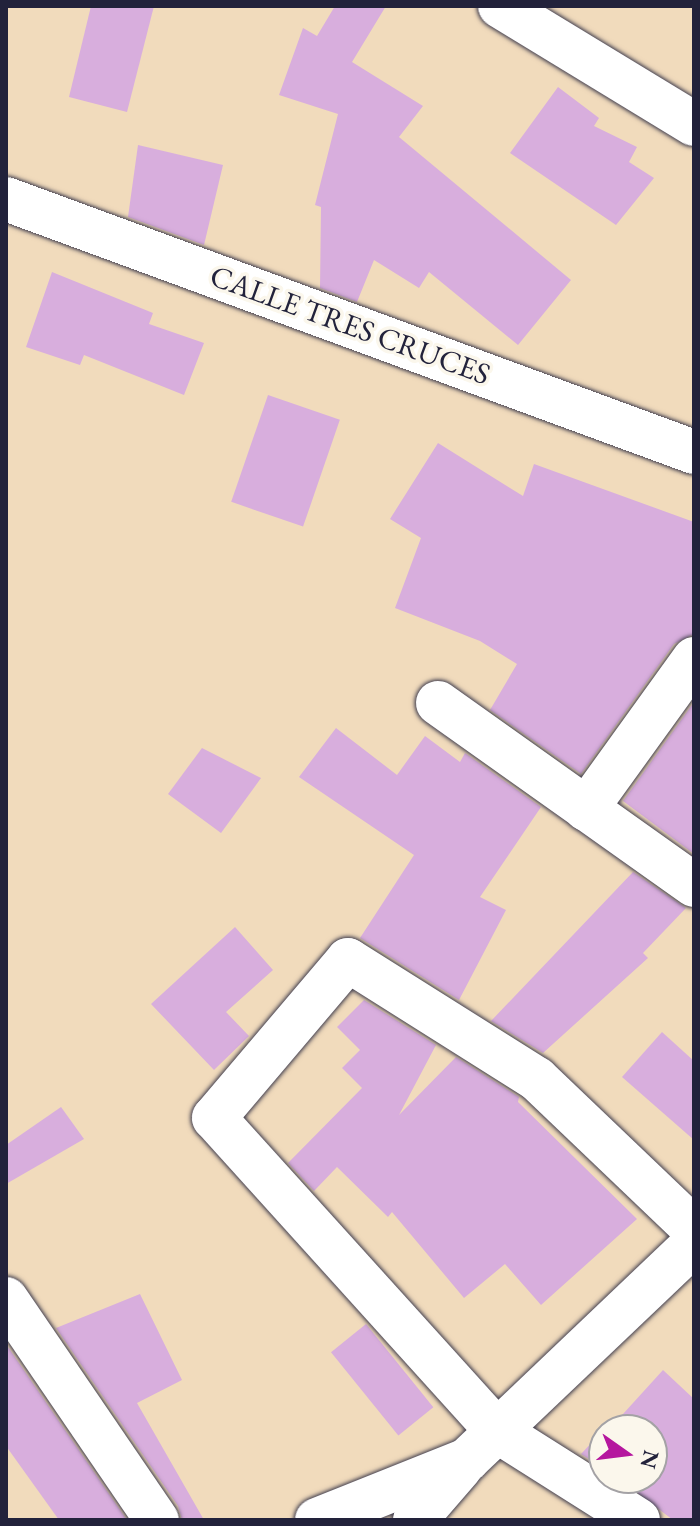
<!DOCTYPE html>
<html>
<head>
<meta charset="utf-8">
<style>
	body { margin:0 }
	#map { position:relative; width:700px; height:1526px; overflow:hidden; background:#f1dbbc; font-family:"EB Garamond",serif }
	div>[style] { position:absolute }
	.building>* { inset:0; background:#d8aedd; transform-origin:0 0 }
	.roads { filter:drop-shadow(0 0 2px #413e4e) drop-shadow(0 0 2px #413e4e) }
	.minor>* { height:44px; margin:-22px; padding:0 22px; transform-origin:22px; border-radius:22px; background:#fff }
	span { translate:-50% -50%; white-space:nowrap; text-align:center; line-height:1.15; -webkit-text-stroke:7px #fbf7ec; paint-order:stroke }
	.street-label { font-size:30px; color:#22223b }
	.frame { position:absolute; inset:0; border:8px solid #22223b; pointer-events:none }
	.north { position:absolute; left:588px; top:1414px; width:80px; height:80px; box-sizing:border-box; background:#fbf7ec; border:2px solid #a4a2a5; border-radius:50%; rotate:104deg; font-size:22px; font-weight:700; line-height:32px; text-align:center; color:#22223b }
	.north::after { content:''; display:block; margin:auto; width:28px; height:36px; background:#b5179e; clip-path:polygon(50% 0,100% 100%,50% 72%,0 100%) }
</style>
</head>
<body>
<div id="map">
	<div class="building">
		<div style="clip-path:polygon(91px 6px,154px 6px,127px 112px,69px 97px)"></div>
		<div style="clip-path:polygon(335px 6px,386px 6px,352px 62px,423px 106px,399px 137px,571px 280px,518px 345px,429px 272px,419px 288px,374px 260px,357px 302px,320px 288px,321px 207px,315px 205px,338px 114px,279px 95px,303px 28px,317px 36px)"></div>
		<div style="clip-path:polygon(558px 87px,599px 118px,594px 126px,637px 147px,629px 162px,654px 178px,616px 225px,510px 153px)"></div>
		<div style="clip-path:polygon(138px 145px,223px 165px,204px 245px,128px 217px)"></div>
		<div style="clip-path:polygon(52px 272px,153px 313px,149px 324px,204px 343px,184px 395px,84px 355px,80px 365px,26px 347px)"></div>
		<div style="left:268px;top:395px;width:76px;height:113px;rotate:19deg"></div>
		<div style="clip-path:polygon(438px 443px,523px 496px,534px 464px,694px 522px,694px 634px,674px 644px,581px 774px,490px 710px,517px 664px,480px 641px,395px 608px,421px 538px,390px 519px)"></div>
		<div style="clip-path:polygon(694px 702px,694px 854px,623px 801px)"></div>
		<div style="clip-path:polygon(336px 728px,397px 775px,425px 736px,460px 762px,465px 753px,541px 807px,480px 897px,506px 910px,459px 1000px,360px 938px,414px 855px,299px 777px)"></div>
		<div style="clip-path:polygon(202px 748px,261px 778px,221px 833px,168px 794px)"></div>
		<div style="clip-path:polygon(633px 872px,686px 908px,643px 953px,648px 958px,543px 1053px,491px 1021px)"></div>
		<div style="clip-path:polygon(235px 927px,273px 970px,226px 1012px,249px 1036px,214px 1070px,151px 1004px)"></div>
		<div style="clip-path:polygon(364px 1000px,436px 1045px,399px 1115px,456px 1057px,519px 1097px,518px 1102px,637px 1219px,541px 1305px,505px 1264px,464px 1298px,392px 1212px,388px 1217px,337px 1167px,314px 1191px,288px 1163px,362px 1088px,342px 1068px,360px 1050px,337px 1027px)"></div>
		<div style="clip-path:polygon(662px 1032px,694px 1061px,694px 1140px,622px 1077px)"></div>
		<div style="clip-path:polygon(61px 1107px,84px 1139px,6px 1184px,6px 1145px)"></div>
		<div style="clip-path:polygon(140px 1294px,182px 1380px,137px 1403px,204px 1520px,182px 1520px,178px 1506px,56px 1328px)"></div>
		<div style="left:366px;top:1324px;width:107px;height:45px;rotate:51deg"></div>
		<div style="clip-path:polygon(8px 1347px,127px 1520px,59px 1520px,6px 1446px)"></div>
		<div style="clip-path:polygon(663px 1370px,694px 1399px,694px 1520px,673px 1520px,618px 1478px,652px 1478px,652px 1430px,604px 1430px,604px 1469px,581px 1454px,611px 1422px,613px 1425px)"></div>
	</div>
	<div class="roads">
		<div class="minor">
			<div style="left:500px;top:6px;width:227px;rotate:31.3deg"></div>
			<div style="left:6px;top:199px;width:733px;rotate:20.19deg"></div>
			<div style="left:438px;top:703px;width:314px;rotate:35.4deg"></div>
			<div style="left:586px;top:809px;width:185px;rotate:-54.2deg"></div>
			<div style="left:6px;top:1299px;width:268px;rotate:55.7deg"></div>
			<div style="left:317px;top:1520px;width:162px;rotate:-21.8deg"></div>
			<div style="left:467px;top:1460px;width:313px;rotate:-43.6deg"></div>
			<div style="left:415px;top:1520px;width:69px;rotate:-49.1deg"></div>
			<div style="left:638px;top:1520px;width:167px;rotate:-147.7deg"></div>
			<div style="left:497px;top:1431px;width:422px;rotate:-132.1deg"></div>
			<div style="left:214px;top:1118px;width:207px;rotate:-49.7deg"></div>
			<div style="left:348px;top:960px;width:223px;rotate:32.2deg"></div>
			<div style="left:537px;top:1079px;width:217px;rotate:43.7deg"></div>
		</div>
	</div>
	<div class="street-label">
		<span style="left:350px;top:325px;rotate:20deg">CALLE TRES CRUCES</span>
	</div>
	<div class="frame"></div>
	<div class="north">N</div>
</div>
</body>
</html>
